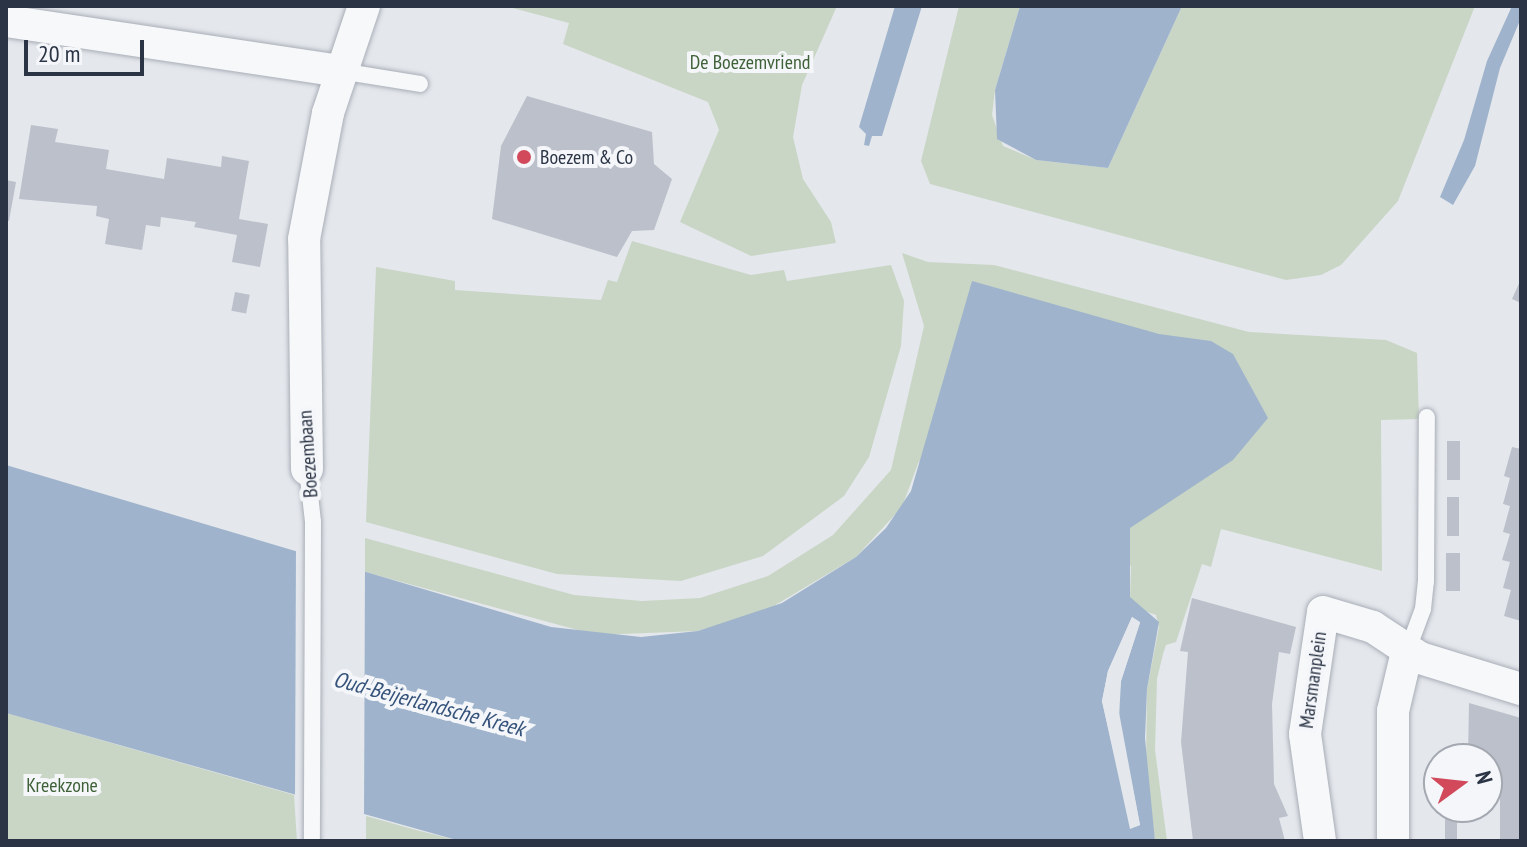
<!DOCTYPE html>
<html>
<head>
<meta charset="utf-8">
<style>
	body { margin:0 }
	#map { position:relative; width:1527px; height:847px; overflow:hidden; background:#e4e7ec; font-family:"PT Sans Narrow",sans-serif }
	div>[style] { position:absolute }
	.green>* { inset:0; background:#c9d6c5 }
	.water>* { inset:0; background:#9fb4cc }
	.pier>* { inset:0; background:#e4e7ec }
	.building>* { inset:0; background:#bbc0ca; transform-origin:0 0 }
	.roads { filter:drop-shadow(0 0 2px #a9aeb7) drop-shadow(0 0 2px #a9aeb7) }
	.service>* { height:16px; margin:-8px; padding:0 8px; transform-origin:8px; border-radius:8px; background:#f7f8fa }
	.minor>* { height:32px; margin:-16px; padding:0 16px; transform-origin:16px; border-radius:16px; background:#f7f8fa }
	.dots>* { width:22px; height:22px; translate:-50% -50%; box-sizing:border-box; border:4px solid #f4f6f9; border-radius:50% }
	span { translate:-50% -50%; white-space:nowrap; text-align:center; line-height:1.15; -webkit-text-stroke:8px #f4f6f9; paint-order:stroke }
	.park-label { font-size:20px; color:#3f6138 }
	.poi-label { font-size:20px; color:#2b3445 }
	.left { translate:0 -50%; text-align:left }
	.street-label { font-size:20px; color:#2b3445 }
	.water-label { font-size:22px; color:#34527a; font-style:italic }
	.frame { position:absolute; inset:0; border:8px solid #2b3445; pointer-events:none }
	.north { position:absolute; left:1423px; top:743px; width:80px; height:80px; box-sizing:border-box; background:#f4f6f9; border:2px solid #a4a8b1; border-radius:50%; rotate:75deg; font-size:22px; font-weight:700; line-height:32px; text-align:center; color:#2b3445 }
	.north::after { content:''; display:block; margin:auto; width:28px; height:36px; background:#d1495b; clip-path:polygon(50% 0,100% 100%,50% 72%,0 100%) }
	.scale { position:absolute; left:24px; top:40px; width:120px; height:36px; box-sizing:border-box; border:4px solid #2b3445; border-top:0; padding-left:10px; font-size:24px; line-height:28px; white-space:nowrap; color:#2b3445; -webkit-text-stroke:6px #f4f6f9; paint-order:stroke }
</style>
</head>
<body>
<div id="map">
	<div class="green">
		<div style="clip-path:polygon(505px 6px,837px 6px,802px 85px,793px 137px,803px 179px,831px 222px,836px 243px,751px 256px,680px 222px,719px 130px,708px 102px,563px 44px,569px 23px)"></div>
		<div style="clip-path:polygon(959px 6px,1020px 6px,995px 90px,992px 115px,1003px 146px,1036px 160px,1108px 168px,1182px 6px,1475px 6px,1398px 201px,1341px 265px,1321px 275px,1286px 280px,930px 184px,921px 161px)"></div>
		<div style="clip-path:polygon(632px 241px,751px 275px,784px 270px,787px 281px,891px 265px,904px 301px,901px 346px,869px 457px,844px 496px,763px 556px,681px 581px,557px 574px,366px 522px,376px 267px,455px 281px,455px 290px,601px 300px,608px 280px,617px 282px)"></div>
		<div style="clip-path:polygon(902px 253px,928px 262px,994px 265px,1249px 332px,1386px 340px,1417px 353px,1419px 419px,1381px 420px,1382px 571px,1221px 529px,1211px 567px,1202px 564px,1176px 642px,1166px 645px,1163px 654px,1157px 679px,1155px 750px,1167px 841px,1155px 841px,1146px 767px,1147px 689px,1159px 627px,1156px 615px,1139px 609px,1130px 598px,1131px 566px,919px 461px,902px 507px,856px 557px,762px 613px,698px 631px,596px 635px,365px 572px,365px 538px,574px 595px,642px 601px,700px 598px,768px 576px,833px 535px,891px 470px,924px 326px)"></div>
		<div style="clip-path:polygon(6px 713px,294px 795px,297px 841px,6px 841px)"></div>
		<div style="clip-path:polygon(366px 816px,416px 830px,460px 841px,366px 841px)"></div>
	</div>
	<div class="water">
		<div style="clip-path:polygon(895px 6px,922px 6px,882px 136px,872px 136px,869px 146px,864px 145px,866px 134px,859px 127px)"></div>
		<div style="clip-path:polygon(1020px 6px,1182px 6px,1108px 168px,1036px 160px,997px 139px,995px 90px)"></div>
		<div style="clip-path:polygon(1512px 6px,1521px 6px,1521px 18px,1500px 68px,1475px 166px,1453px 205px,1440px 197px,1464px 140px,1487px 61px)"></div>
		<div style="clip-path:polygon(evenodd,972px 281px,1159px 334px,1211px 341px,1233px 354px,1268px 418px,1233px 460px,1130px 528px,1130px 597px,1159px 622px,1147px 689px,1145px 738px,1155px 841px,460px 841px,6px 713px,6px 465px,551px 627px,641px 637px,698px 631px,782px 603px,856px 557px,886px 528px,911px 491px,972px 281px,1132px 617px,1140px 623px,1121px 681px,1119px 718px,1140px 825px,1131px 828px,1102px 701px,1108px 671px,1132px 617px)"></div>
	</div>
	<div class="pier">
		<div style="clip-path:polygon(296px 548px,365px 568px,364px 820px,295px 800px)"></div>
		<div style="clip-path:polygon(evenodd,1132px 617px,1140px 622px,1121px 681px,1118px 707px,1140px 825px,1130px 829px,1102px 701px,1108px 671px,1132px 617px,1134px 623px,1114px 707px,1133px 823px,1106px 701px,1112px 673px,1134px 623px)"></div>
	</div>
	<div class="building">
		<div style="clip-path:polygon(527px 96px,652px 132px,654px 164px,672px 179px,654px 230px,632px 231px,617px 257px,492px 219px,501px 146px)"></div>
		<div style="clip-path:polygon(31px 125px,58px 129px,55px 142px,109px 150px,106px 169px,164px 179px,167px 158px,221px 167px,222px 156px,249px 161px,239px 219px,268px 224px,260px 267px,232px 262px,237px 235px,194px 227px,196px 222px,161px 217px,160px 227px,146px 225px,142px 250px,105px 244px,109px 219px,96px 216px,97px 206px,19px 199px)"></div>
		<div style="clip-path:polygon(6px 180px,16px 182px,9px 221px,6px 220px)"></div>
		<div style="clip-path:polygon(1521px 279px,1521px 303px,1512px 299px)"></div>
		<div style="left:235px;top:292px;width:15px;height:19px;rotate:11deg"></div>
		<div style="left:1447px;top:441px;width:13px;height:39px"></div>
		<div style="clip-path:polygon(1512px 447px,1521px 449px,1521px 621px,1504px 616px,1511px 590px,1503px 588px,1510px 562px,1502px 560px,1510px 534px,1503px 532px,1510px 506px,1503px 504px,1510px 478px,1504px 476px)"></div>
		<div style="left:1447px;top:497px;width:12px;height:39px"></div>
		<div style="left:1446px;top:553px;width:14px;height:38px"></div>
		<div style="clip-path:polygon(1192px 598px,1296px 627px,1290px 654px,1279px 652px,1272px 704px,1274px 784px,1288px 816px,1279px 818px,1285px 841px,1193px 841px,1181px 742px,1188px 652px,1180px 651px)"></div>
		<div style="clip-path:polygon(1469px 703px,1521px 718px,1521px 841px,1500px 841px,1500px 774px,1487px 774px,1487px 759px,1468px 759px)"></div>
		<div style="left:1445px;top:807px;width:12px;height:34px"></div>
	</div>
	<div class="roads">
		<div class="service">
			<div style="left:340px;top:71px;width:81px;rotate:9.2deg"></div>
			<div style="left:307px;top:469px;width:53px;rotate:83.5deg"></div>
			<div style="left:313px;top:522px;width:319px;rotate:90.2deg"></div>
			<div style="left:1407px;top:652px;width:46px;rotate:-69.6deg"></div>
			<div style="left:1423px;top:609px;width:27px;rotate:-84deg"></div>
			<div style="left:1426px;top:582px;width:165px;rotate:-89.7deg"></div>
		</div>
		<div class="minor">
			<div style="left:6px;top:21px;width:338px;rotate:8.5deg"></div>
			<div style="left:307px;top:469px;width:230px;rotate:-90.7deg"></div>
			<div style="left:304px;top:239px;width:128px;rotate:-79.2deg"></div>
			<div style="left:328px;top:113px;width:113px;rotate:-71.4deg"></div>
			<div style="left:1320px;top:841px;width:108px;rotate:-98deg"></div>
			<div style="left:1305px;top:734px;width:123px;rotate:-81.6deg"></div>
			<div style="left:1323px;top:612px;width:52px;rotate:16.7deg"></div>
			<div style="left:1373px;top:627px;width:56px;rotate:33.4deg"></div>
			<div style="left:1420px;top:658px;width:106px;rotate:17.1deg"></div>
			<div style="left:1393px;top:841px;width:130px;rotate:-90deg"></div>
			<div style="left:1393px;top:711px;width:61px;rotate:-76.7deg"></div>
		</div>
	</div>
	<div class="dots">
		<div style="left:524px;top:157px;background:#d1495b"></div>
	</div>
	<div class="park-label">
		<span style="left:750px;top:62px">De Boezemvriend</span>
		<span style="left:62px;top:785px">Kreekzone</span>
	</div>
	<div class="poi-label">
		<span class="left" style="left:540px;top:157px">Boezem &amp; Co</span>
	</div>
	<div class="street-label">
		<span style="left:308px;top:454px;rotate:-94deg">Boezembaan</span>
		<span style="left:1313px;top:680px;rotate:-82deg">Marsmanplein</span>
	</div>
	<div class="water-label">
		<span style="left:429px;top:704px;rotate:15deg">Oud-Beijerlandsche Kreek</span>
	</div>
	<div class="frame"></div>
	<div class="north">N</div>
	<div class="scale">20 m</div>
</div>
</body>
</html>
